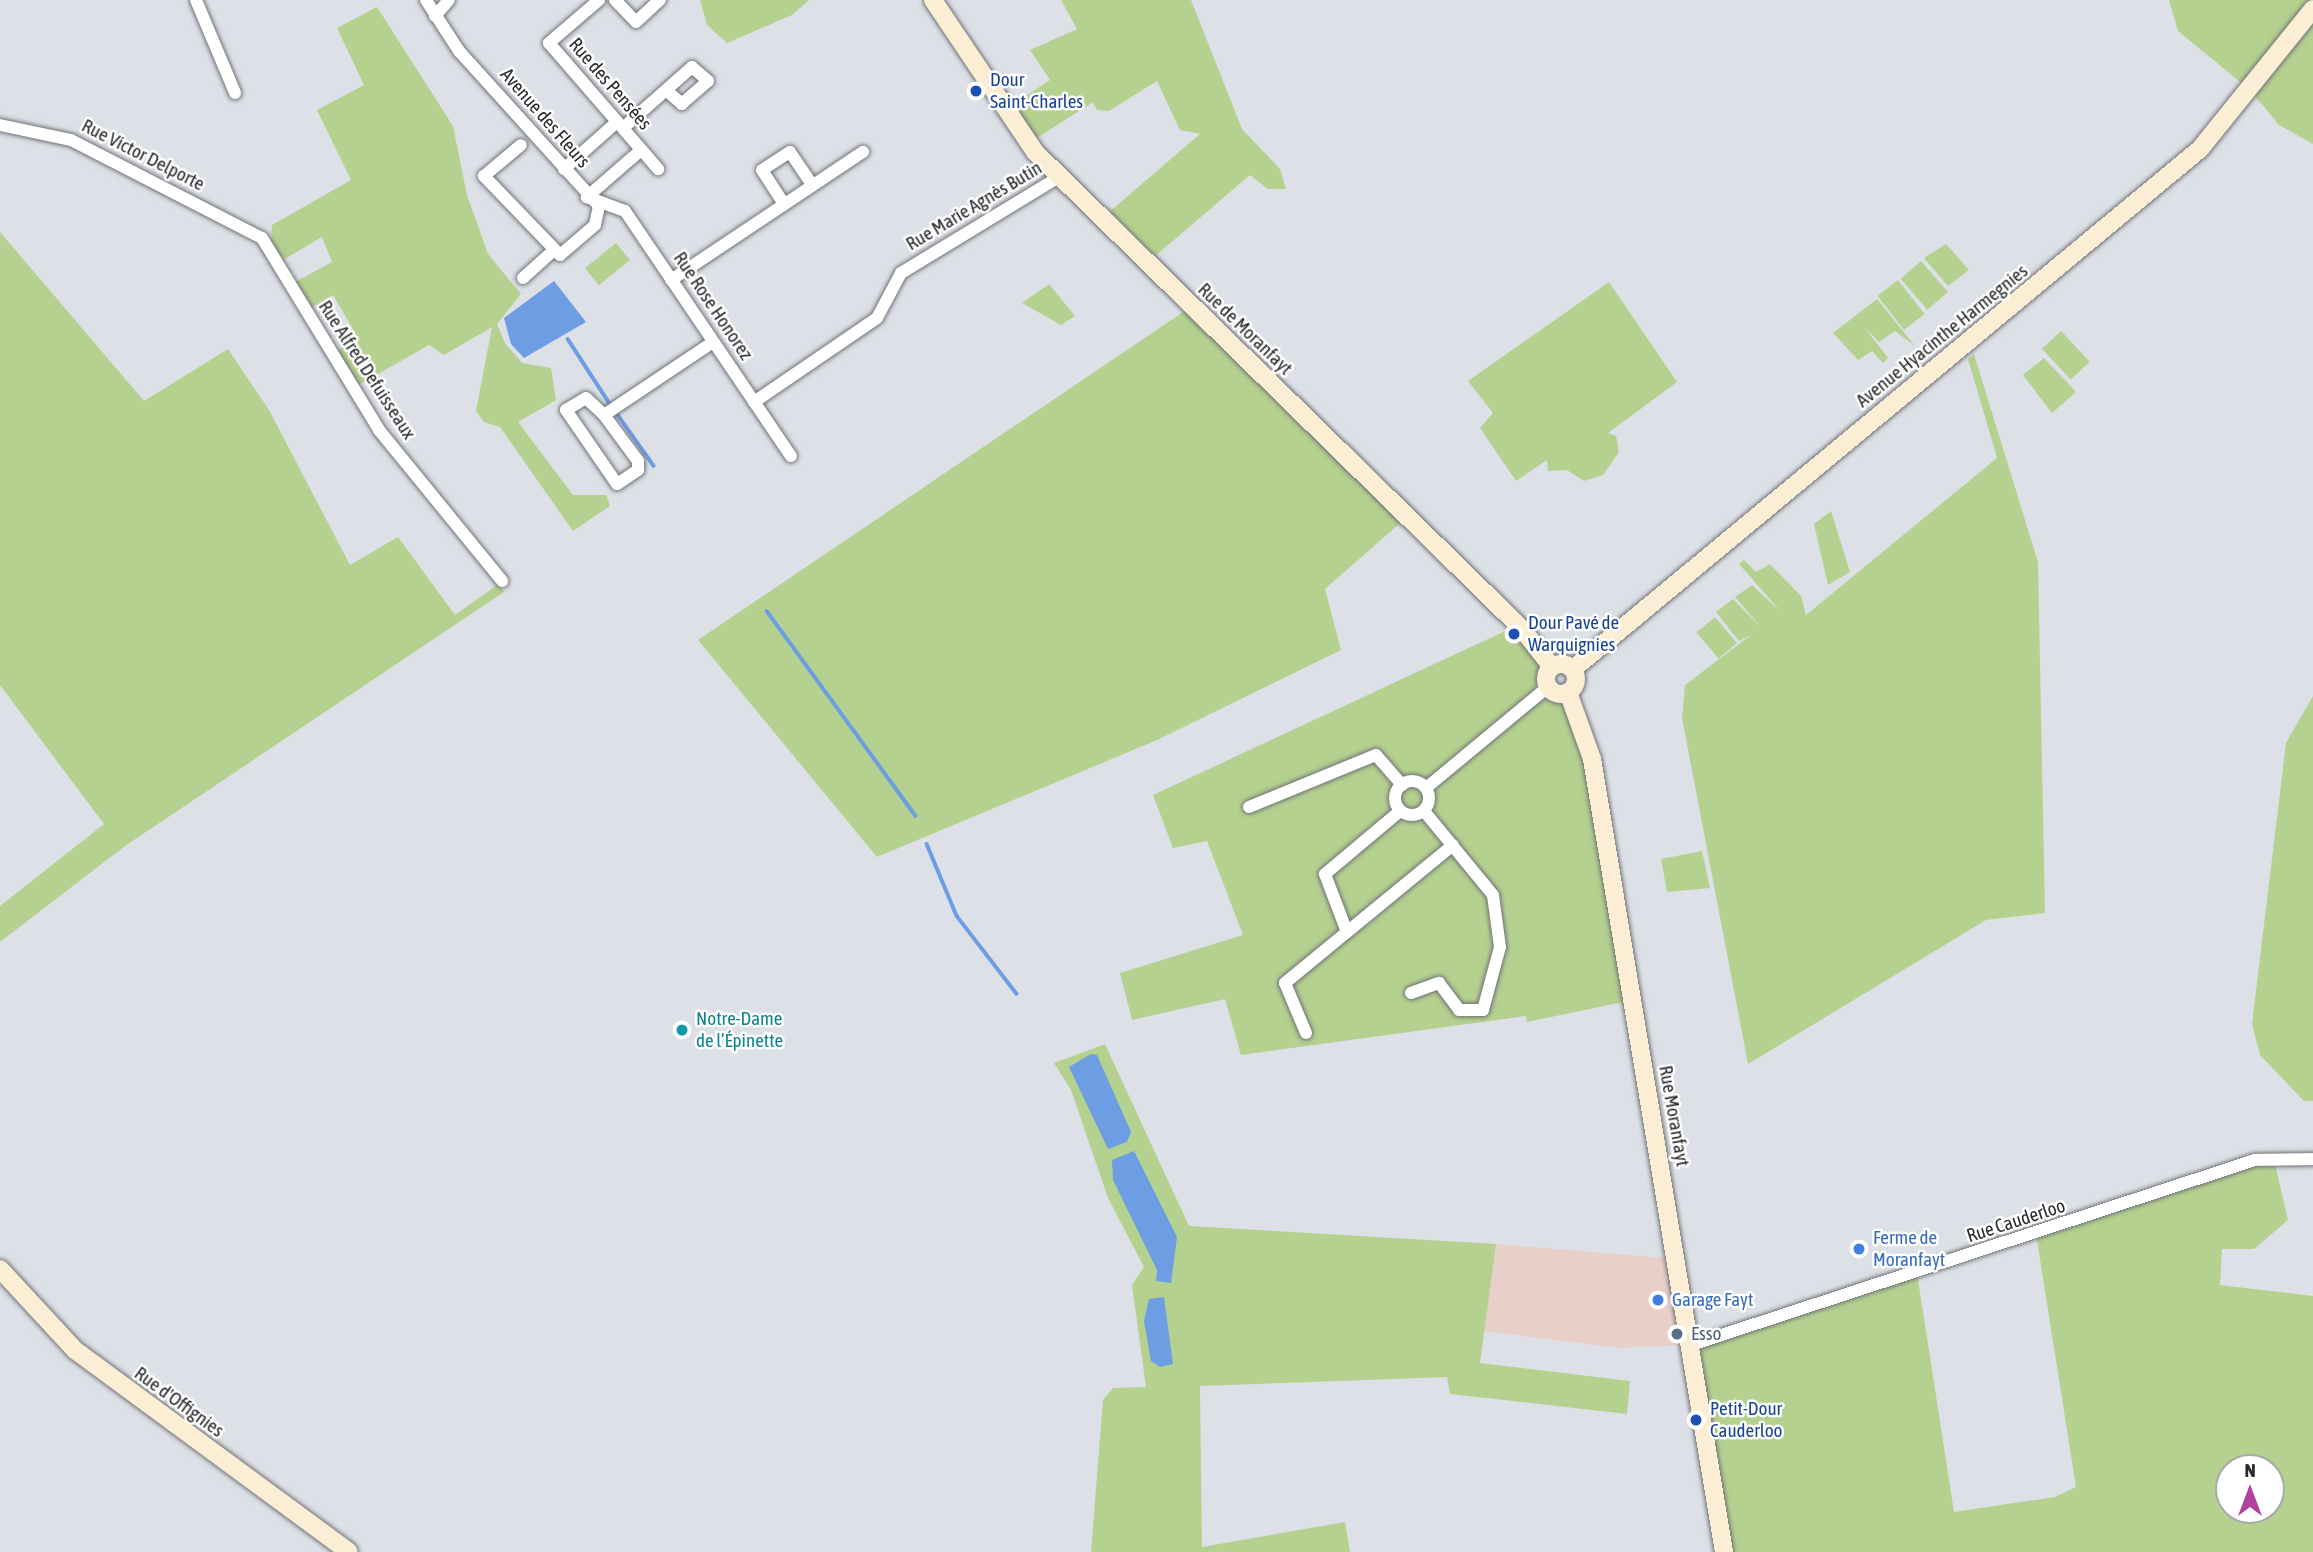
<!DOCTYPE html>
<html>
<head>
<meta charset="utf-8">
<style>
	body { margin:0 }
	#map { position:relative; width:2313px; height:1552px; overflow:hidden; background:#dde0e6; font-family:"Asap Condensed",sans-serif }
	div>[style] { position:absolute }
	.commercial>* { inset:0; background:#e9cfca }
	.green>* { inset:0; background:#b5d18f; transform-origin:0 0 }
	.water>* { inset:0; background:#6d9de2 }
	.stream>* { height:3.5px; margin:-1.75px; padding:0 1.75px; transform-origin:1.75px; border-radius:1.75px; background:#6d9de2 }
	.roads { filter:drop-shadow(0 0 2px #717379) drop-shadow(0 0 2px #717379) }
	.street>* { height:12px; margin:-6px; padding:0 6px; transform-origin:6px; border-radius:6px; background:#fff }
	.street>.ring { margin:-6px; padding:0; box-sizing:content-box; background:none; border:12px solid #fff; border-radius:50% }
	.secondary>* { height:18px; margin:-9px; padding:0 9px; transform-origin:9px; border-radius:9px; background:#fcedd5 }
	.secondary>.ring { margin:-9px; padding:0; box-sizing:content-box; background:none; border:18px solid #fcedd5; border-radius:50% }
	.dots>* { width:19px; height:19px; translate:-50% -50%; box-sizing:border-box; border:4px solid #fff; border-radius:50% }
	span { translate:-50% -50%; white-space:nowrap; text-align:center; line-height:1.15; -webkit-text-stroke:5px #fff; paint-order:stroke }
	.transit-label { font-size:19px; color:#164399 }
	.left { translate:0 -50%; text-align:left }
	.street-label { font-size:19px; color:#28292b }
	.culture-label { font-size:19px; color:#0d838f }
	.shop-label { font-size:19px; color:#366cbe }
	.service-label { font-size:19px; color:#4e5e75 }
	.north { position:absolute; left:2215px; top:1454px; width:70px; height:70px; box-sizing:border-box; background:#fff; border:2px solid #a9a9aa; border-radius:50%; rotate:0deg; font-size:19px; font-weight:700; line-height:28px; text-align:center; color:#28292b }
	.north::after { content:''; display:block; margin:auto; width:24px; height:32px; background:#b2429f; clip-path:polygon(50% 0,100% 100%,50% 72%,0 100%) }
</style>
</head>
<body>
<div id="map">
	<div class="commercial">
		<div style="clip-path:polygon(1496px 1244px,1678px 1259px,1691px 1345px,1619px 1348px,1484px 1331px)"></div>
	</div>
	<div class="green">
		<div style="clip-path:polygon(700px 0,809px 0,792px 15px,727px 43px,707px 25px)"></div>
		<div style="clip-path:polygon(1061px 0,1191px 0,1242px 129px,1280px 169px,1286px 189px,1268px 189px,1250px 175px,1147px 263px,1101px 219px,1200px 134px,1180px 130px,1157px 81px,1109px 111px,1097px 110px,1093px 102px,1029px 143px,1003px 111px,1050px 80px,1030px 50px,1077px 29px)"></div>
		<div style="clip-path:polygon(2169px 0,2313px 0,2313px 144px,2279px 125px,2250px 90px,2178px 31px)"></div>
		<div style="clip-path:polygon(377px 7px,453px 126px,467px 195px,488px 254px,521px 294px,497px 324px,505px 343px,522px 363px,551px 368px,556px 400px,518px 422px,573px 495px,606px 495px,610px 506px,573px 531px,500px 427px,484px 422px,476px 411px,492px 327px,444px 355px,429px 345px,353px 388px,332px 354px,358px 338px,333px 295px,306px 311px,290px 285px,332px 262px,322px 237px,283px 260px,271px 241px,272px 225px,351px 180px,317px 110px,364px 85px,337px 28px)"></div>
		<div style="clip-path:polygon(0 232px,144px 401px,228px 349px,269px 410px,350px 565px,398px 537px,455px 615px,500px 583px,504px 592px,125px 846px,0 942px,0 906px,104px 824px,0 685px)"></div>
		<div style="left:616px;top:243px;width:22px;height:40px;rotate:51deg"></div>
		<div style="clip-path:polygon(1946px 244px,1969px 270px,1948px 286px,1924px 258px)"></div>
		<div style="left:1921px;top:261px;width:41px;height:27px;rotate:49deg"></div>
		<div style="left:1898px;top:280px;width:43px;height:26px;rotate:52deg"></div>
		<div style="clip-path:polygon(1609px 282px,1677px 382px,1608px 433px,1616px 436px,1619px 452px,1603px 475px,1584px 481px,1567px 470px,1548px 471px,1547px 460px,1516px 481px,1480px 428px,1493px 413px,1468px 381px)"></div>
		<div style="clip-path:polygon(1049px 284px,1075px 316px,1061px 325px,1022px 303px)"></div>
		<div style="clip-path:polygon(1877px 299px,1915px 346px,1895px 331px,1879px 342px,1865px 328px,1888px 358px,1883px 363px,1872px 351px,1858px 360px,1833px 333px)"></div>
		<div style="clip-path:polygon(1186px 310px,1407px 517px,1325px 589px,1341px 650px,1157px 740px,877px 857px,698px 640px)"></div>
		<div style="left:2061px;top:331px;width:42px;height:26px;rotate:47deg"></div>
		<div style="clip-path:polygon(1974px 354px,2038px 562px,2045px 913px,1986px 920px,1748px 1064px,1682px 718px,1685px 685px,1751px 635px,1739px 641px,1716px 612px,1733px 599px,1761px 627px,1735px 597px,1752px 585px,1781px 612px,1739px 564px,1744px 560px,1756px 572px,1770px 564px,1801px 596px,1806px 615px,1997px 458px,1968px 359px)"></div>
		<div style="clip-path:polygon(2044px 358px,2076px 392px,2052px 413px,2023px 375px)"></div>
		<div style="clip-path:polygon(1831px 511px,1850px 572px,1828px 585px,1814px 524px)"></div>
		<div style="left:1715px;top:617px;width:34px;height:24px;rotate:50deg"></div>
		<div style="clip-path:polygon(1518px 625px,1547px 667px,1534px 689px,1541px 699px,1565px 699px,1576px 713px,1633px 1000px,1527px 1022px,1526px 1016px,1241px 1055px,1225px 999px,1132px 1020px,1120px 973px,1243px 935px,1207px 841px,1173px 848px,1153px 795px)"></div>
		<div style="clip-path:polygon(2313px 696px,2313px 1101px,2304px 1101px,2260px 1055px,2252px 1024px,2286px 743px)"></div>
		<div style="clip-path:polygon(1702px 851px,1710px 888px,1667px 892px,1661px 859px)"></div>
		<div style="clip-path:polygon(1105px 1044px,1189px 1226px,1496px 1244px,1480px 1363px,1630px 1381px,1627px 1414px,1450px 1394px,1447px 1377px,1200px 1386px,1202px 1547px,1345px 1522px,1350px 1552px,1091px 1552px,1103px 1400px,1113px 1388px,1146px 1387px,1132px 1285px,1144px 1267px,1108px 1198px,1071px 1090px,1054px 1063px)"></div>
		<div style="clip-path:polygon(evenodd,2255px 1160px,2275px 1164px,2288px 1220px,2254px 1249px,2222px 1249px,2220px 1285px,2313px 1296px,2313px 1552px,1724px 1552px,1691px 1345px,1917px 1273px,1954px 1512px,2055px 1497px,2076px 1487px,2036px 1234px,2255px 1160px,2229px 1468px,2271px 1468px,2271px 1510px,2229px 1510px,2229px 1468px)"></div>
	</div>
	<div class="water">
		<div style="clip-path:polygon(554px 281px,586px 322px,524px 358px,511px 344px,504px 318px)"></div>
		<div style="clip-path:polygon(1091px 1054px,1097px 1055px,1131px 1132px,1127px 1142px,1108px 1149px,1069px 1067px)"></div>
		<div style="clip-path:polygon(1134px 1151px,1177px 1237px,1171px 1283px,1156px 1281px,1157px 1270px,1113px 1180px,1112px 1160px)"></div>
		<div style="clip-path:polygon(1164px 1297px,1173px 1364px,1160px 1367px,1151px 1361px,1144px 1321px,1149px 1299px)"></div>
	</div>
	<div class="stream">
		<div style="left:568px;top:339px;width:77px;rotate:57.1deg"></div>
		<div style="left:618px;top:415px;width:62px;rotate:54.8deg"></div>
		<div style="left:767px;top:611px;width:253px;rotate:54deg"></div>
		<div style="left:927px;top:844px;width:78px;rotate:67.4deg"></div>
		<div style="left:957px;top:916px;width:98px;rotate:52.4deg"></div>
	</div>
	<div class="roads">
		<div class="street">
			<div style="left:196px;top:0;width:101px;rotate:67.2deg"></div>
			<div style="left:426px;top:0;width:61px;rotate:57.1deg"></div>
			<div style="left:459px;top:51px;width:209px;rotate:47.9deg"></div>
			<div style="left:599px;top:206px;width:19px;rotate:102deg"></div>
			<div style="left:595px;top:225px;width:46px;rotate:139.4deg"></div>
			<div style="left:560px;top:255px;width:110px;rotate:-133.9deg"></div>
			<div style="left:484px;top:176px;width:48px;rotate:-40deg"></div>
			<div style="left:599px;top:0;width:66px;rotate:139.3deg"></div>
			<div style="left:549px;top:43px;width:167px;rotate:49.1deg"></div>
			<div style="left:615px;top:0;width:30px;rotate:46deg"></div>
			<div style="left:636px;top:22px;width:33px;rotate:-43deg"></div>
			<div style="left:435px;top:16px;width:21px;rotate:-49deg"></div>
			<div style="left:0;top:125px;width:73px;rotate:11.9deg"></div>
			<div style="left:71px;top:140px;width:215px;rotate:27.2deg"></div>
			<div style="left:262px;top:238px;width:225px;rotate:58.6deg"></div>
			<div style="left:379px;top:430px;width:195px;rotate:50.8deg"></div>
			<div style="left:623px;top:128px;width:92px;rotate:-41.5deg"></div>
			<div style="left:692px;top:67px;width:21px;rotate:41deg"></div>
			<div style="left:708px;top:81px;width:35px;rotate:139deg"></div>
			<div style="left:682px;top:104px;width:20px;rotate:-139deg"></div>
			<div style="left:641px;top:150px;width:72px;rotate:139deg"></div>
			<div style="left:587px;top:197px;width:40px;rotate:20.2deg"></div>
			<div style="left:625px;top:211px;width:296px;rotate:55.9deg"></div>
			<div style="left:564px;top:169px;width:71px;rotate:-41.6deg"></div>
			<div style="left:784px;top:204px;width:40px;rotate:-122.9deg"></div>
			<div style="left:762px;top:170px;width:33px;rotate:-33deg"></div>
			<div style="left:790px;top:152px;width:40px;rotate:56deg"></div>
			<div style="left:523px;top:278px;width:42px;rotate:-42.1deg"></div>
			<div style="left:671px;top:280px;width:231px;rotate:-33.7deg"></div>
			<div style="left:754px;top:402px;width:149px;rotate:-34.3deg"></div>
			<div style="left:877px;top:318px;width:51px;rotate:-61.9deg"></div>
			<div style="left:901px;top:273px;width:185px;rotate:-31.3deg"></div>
			<div style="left:604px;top:415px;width:57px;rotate:53.5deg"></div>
			<div style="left:638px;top:461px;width:9px;rotate:90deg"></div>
			<div style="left:638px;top:470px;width:25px;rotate:146deg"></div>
			<div style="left:617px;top:484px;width:90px;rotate:-124.6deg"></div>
			<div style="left:566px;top:410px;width:23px;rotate:-31deg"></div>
			<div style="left:586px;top:398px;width:25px;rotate:43deg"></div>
			<div style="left:604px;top:415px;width:131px;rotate:-33.8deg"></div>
			<div class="ring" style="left:1395px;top:781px;width:22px;height:22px"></div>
			<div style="left:1426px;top:788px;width:160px;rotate:-39.7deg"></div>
			<div style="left:1249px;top:807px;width:137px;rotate:-22.3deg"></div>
			<div style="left:1376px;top:755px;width:40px;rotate:49deg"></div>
			<div style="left:1347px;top:932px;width:137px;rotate:-39.4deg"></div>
			<div style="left:1411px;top:993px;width:30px;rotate:-20deg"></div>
			<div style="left:1439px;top:983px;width:34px;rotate:53deg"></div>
			<div style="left:1459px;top:1010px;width:24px"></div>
			<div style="left:1483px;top:1010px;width:65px;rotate:-74.9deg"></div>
			<div style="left:1500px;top:947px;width:52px;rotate:-97.7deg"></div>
			<div style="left:1493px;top:895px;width:109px;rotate:-129.4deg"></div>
			<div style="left:1306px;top:1033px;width:54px;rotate:-112.8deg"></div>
			<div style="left:1285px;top:983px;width:80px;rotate:-39.4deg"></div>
			<div style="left:1347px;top:932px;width:62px;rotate:-110.8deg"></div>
			<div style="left:1325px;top:874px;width:98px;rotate:-40deg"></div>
			<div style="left:1691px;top:1345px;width:594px;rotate:-18.16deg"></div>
			<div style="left:2255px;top:1160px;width:58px;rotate:-1deg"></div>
		</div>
		<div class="secondary">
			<div style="left:933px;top:0;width:184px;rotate:56.1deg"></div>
			<div style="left:1036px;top:153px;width:680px;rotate:44.4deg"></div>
			<div style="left:1522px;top:629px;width:48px;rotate:51.7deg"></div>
			<div class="ring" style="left:1546px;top:664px;width:12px;height:12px"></div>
			<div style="left:1573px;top:669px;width:815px;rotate:-39.67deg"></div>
			<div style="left:2200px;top:149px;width:180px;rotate:-51.1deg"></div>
			<div style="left:1568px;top:692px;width:71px;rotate:70.3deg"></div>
			<div style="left:1592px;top:759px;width:804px;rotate:80.55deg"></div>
			<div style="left:0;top:1269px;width:110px;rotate:47.2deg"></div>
			<div style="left:75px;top:1350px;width:340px;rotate:36.4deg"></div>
		</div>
	</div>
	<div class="dots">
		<div style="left:976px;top:91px;background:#1a4fb4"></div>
		<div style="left:1514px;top:634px;background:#1a4fb4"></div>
		<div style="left:682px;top:1030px;background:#0f9aa8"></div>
		<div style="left:1859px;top:1249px;background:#3f7fe0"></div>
		<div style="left:1658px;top:1300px;background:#3f7fe0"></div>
		<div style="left:1677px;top:1334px;background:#5c6f8a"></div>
		<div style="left:1696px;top:1420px;background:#1a4fb4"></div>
	</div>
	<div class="transit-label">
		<span class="left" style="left:990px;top:91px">Dour<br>Saint-Charles</span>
		<span class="left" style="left:1528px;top:634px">Dour Pavé de<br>Warquignies</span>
		<span class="left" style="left:1710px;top:1420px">Petit-Dour<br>Cauderloo</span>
	</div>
	<div class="street-label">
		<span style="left:610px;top:84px;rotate:49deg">Rue des Pensées</span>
		<span style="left:545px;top:118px;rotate:49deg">Avenue des Fleurs</span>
		<span style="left:143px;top:155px;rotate:27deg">Rue Victor Delporte</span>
		<span style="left:974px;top:206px;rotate:-31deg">Rue Marie Agnès Butin</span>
		<span style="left:713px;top:306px;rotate:56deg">Rue Rose Honorez</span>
		<span style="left:1245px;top:329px;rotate:44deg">Rue de Moranfayt</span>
		<span style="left:1942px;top:336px;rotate:-39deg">Avenue Hyacinthe Harmegnies</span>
		<span style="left:367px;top:370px;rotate:57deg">Rue Alfred Defuisseaux</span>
		<span style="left:1674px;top:1116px;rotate:80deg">Rue Moranfayt</span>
		<span style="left:2016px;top:1221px;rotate:-18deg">Rue Cauderloo</span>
		<span style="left:179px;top:1402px;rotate:36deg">Rue d'Offignies</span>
	</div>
	<div class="culture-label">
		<span class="left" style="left:696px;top:1030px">Notre-Dame<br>de l’Épinette</span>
	</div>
	<div class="shop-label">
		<span class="left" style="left:1873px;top:1249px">Ferme de<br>Moranfayt</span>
		<span class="left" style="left:1672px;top:1300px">Garage Fayt</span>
	</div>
	<div class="service-label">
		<span class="left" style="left:1691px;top:1334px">Esso</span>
	</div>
	<div class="north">N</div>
</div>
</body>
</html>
